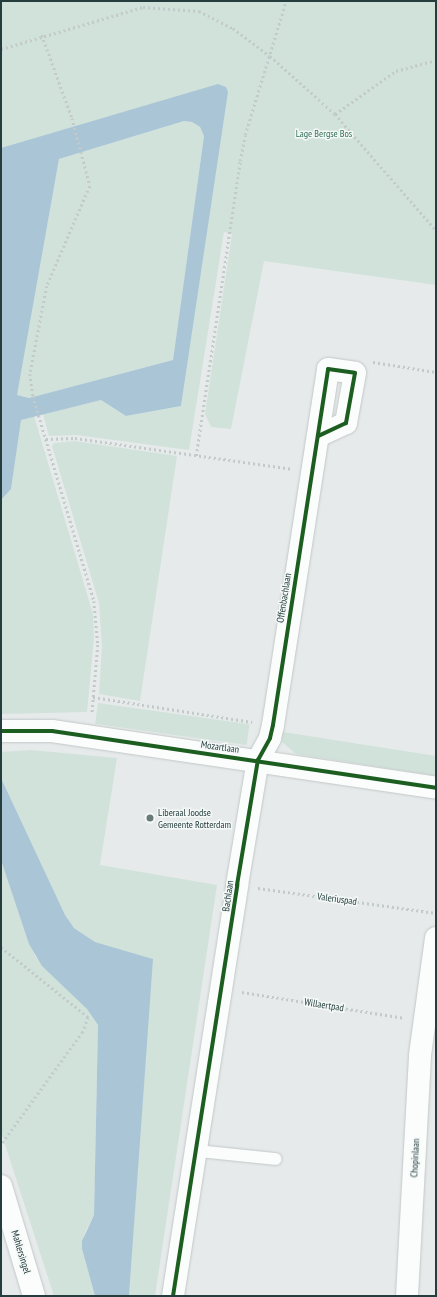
<!DOCTYPE html>
<html>
<head>
<meta charset="utf-8">
<style>
	body { margin:0 }
	#map { position:relative; width:437px; height:1297px; overflow:hidden; background:#e6eaea; font-family:"PT Sans Narrow",sans-serif }
	div>[style] { position:absolute }
	.green>* { inset:0; background:#d1e2da; transform-origin:0 0 }
	.water>* { inset:0; background:#aac6d6 }
	.path>* { height:2.5px; margin-top:-1.25px; transform-origin:0; background:repeating-linear-gradient(90deg,#c2caca 0 2px,transparent 0 5px) }
	.roads { filter:drop-shadow(0 0 1px #c3c7c7) drop-shadow(0 0 1px #c3c7c7) }
	.service>* { height:12px; margin:-6px; padding:0 6px; transform-origin:6px; border-radius:6px; background:#fbfcfc }
	.minor>* { height:22px; margin:-11px; padding:0 11px; transform-origin:11px; border-radius:11px; background:#fbfcfc }
	.cycleway>* { height:4px; margin:-2px; padding:0 2px; transform-origin:2px; border-radius:2px; background:#1b5e20 }
	.dots>* { width:11px; height:11px; translate:-50% -50%; box-sizing:border-box; border:2px solid #f4f9f8; border-radius:50% }
	span { translate:-50% -50%; white-space:nowrap; text-align:center; line-height:1.15; -webkit-text-stroke:3px #f4f9f8; paint-order:stroke }
	.park-label { font-size:10px; color:#327059 }
	.street-label { font-size:10px; color:#253d3c }
	.poi-label { font-size:10px; color:#253d3c }
	.left { translate:0 -50%; text-align:left }
	.frame { position:absolute; inset:0; border:2px solid #253d3c; pointer-events:none }
</style>
</head>
<body>
<div id="map">
	<div class="green">
		<div style="clip-path:polygon(1px 1px,436px 1px,436px 285px,264px 261px,231px 429px,211px 427px,205px 414px,232px 234px,224px 232px,189px 450px,76px 435px,49px 436px,43px 414px,101px 400px,126px 416px,181px 406px,207px 230px,215px 102px,1px 164px)"></div>
		<div style="clip-path:polygon(184px 121px,192px 122px,200px 127px,204px 136px,173px 360px,29px 398px,16px 395px,59px 159px)"></div>
		<div style="clip-path:polygon(34px 416px,93px 614px,94px 638px,87px 712px,1px 714px,1px 500px,11px 489px,20px 420px)"></div>
		<div style="clip-path:polygon(74px 441px,177px 456px,140px 701px,99px 694px,102px 647px,99px 603px,52px 446px,54px 443px)"></div>
		<div style="left:98px;top:703px;width:153px;height:21px;rotate:8deg"></div>
		<div style="clip-path:polygon(283px 732px,436px 756px,436px 776px,296px 754px,282px 742px)"></div>
		<div style="clip-path:polygon(31px 750px,117px 758px,100px 865px,217px 885px,155px 1296px,129px 1296px,152px 959px,95px 942px,74px 928px,65px 916px,1px 778px,1px 752px)"></div>
		<div style="clip-path:polygon(1px 860px,35px 956px,87px 1009px,98px 1025px,94px 1215px,85px 1232px,82px 1249px,95px 1296px,54px 1296px,1px 1132px)"></div>
	</div>
	<div class="water">
		<div style="clip-path:polygon(evenodd,218px 84px,226px 87px,228px 92px,181px 406px,126px 416px,101px 400px,21px 420px,11px 489px,1px 500px,1px 148px,218px 84px,184px 121px,192px 122px,200px 127px,204px 136px,173px 360px,29px 398px,17px 395px,59px 159px,184px 121px)"></div>
		<div style="clip-path:polygon(1px 778px,65px 915px,74px 928px,95px 942px,153px 959px,129px 1296px,95px 1296px,82px 1249px,82px 1241px,94px 1215px,98px 1025px,87px 1009px,42px 966px,29px 944px,1px 860px)"></div>
	</div>
	<div class="path">
		<div style="left:42px;top:35px;width:88px;rotate:70.1deg"></div>
		<div style="left:72px;top:118px;width:70px;rotate:75.2deg"></div>
		<div style="left:90px;top:186px;width:109px;rotate:113.3deg"></div>
		<div style="left:47px;top:286px;width:90px;rotate:100.9deg"></div>
		<div style="left:30px;top:374px;width:22px;rotate:82deg"></div>
		<div style="left:33px;top:396px;width:214px;rotate:73.4deg"></div>
		<div style="left:94px;top:601px;width:44px;rotate:84.8deg"></div>
		<div style="left:98px;top:645px;width:70px;rotate:94.9deg"></div>
		<div style="left:1px;top:49px;width:148px;rotate:-16.5deg"></div>
		<div style="left:143px;top:7px;width:56px;rotate:4.1deg"></div>
		<div style="left:199px;top:11px;width:38px;rotate:27deg"></div>
		<div style="left:233px;top:28px;width:46px;rotate:37.1deg"></div>
		<div style="left:270px;top:56px;width:87px;rotate:41.7deg"></div>
		<div style="left:335px;top:114px;width:154px;rotate:49deg"></div>
		<div style="left:335px;top:114px;width:75px;rotate:-35.2deg"></div>
		<div style="left:396px;top:71px;width:41px;rotate:-15.4deg"></div>
		<div style="left:373px;top:362px;width:64px;rotate:9deg"></div>
		<div style="left:46px;top:439px;width:29px;rotate:-2deg"></div>
		<div style="left:75px;top:438px;width:219px;rotate:8.1deg"></div>
		<div style="left:196px;top:456px;width:298px;rotate:-81.5deg"></div>
		<div style="left:240px;top:161px;width:26px;rotate:-79deg"></div>
		<div style="left:245px;top:135px;width:140px;rotate:-73deg"></div>
		<div style="left:93px;top:697px;width:161px;rotate:8.9deg"></div>
		<div style="left:258px;top:888px;width:180px;rotate:8deg"></div>
		<div style="left:1px;top:947px;width:112px;rotate:38.8deg"></div>
		<div style="left:88px;top:1017px;width:16px;rotate:108deg"></div>
		<div style="left:83px;top:1032px;width:140px;rotate:126deg"></div>
		<div style="left:242px;top:992px;width:165px;rotate:9.1deg"></div>
	</div>
	<div class="roads">
		<div class="service">
			<div style="left:198px;top:1151px;width:78px;rotate:5.9deg"></div>
		</div>
		<div class="minor">
			<div style="left:1px;top:731px;width:51px"></div>
			<div style="left:52px;top:731px;width:388px;rotate:8.4deg"></div>
			<div style="left:1px;top:1186px;width:115px;rotate:73.3deg"></div>
			<div style="left:173px;top:1296px;width:416px;rotate:-81.1deg"></div>
			<div style="left:237px;top:885px;width:127px;rotate:-80.5deg"></div>
			<div style="left:258px;top:760px;width:25px;rotate:-61deg"></div>
			<div style="left:270px;top:738px;width:13px;rotate:-77deg"></div>
			<div style="left:273px;top:725px;width:360px;rotate:-81.2deg"></div>
			<div style="left:328px;top:369px;width:27px;rotate:8deg"></div>
			<div style="left:355px;top:373px;width:51px;rotate:100.2deg"></div>
			<div style="left:346px;top:423px;width:31px;rotate:155deg"></div>
			<div style="left:407px;top:1296px;width:241px;rotate:-86.9deg"></div>
			<div style="left:420px;top:1055px;width:118px;rotate:-82.2deg"></div>
		</div>
	</div>
	<div class="cycleway">
		<div style="left:1px;top:731px;width:51px"></div>
		<div style="left:52px;top:731px;width:388px;rotate:8.4deg"></div>
		<div style="left:173px;top:1296px;width:416px;rotate:-81.1deg"></div>
		<div style="left:237px;top:885px;width:127px;rotate:-80.5deg"></div>
		<div style="left:258px;top:760px;width:25px;rotate:-61deg"></div>
		<div style="left:270px;top:738px;width:13px;rotate:-77deg"></div>
		<div style="left:273px;top:725px;width:360px;rotate:-81.2deg"></div>
		<div style="left:328px;top:369px;width:27px;rotate:8deg"></div>
		<div style="left:355px;top:373px;width:51px;rotate:100.2deg"></div>
		<div style="left:346px;top:423px;width:31px;rotate:155deg"></div>
	</div>
	<div class="dots">
		<div style="left:150px;top:818px;background:#697a79"></div>
	</div>
	<div class="park-label">
		<span style="left:324px;top:134px">Lage Bergse Bos</span>
	</div>
	<div class="street-label">
		<span style="left:284px;top:598px;rotate:-81deg">Offenbachlaan</span>
		<span style="left:220px;top:747px;rotate:8deg">Mozartlaan</span>
		<span style="left:228px;top:896px;rotate:-82deg">Bachlaan</span>
		<span style="left:337px;top:899px;rotate:8deg">Valeriuspad</span>
		<span style="left:324px;top:1005px;rotate:9deg">Willaertpad</span>
		<span style="left:415px;top:1158px;rotate:-87deg">Chopinlaan</span>
		<span style="left:21px;top:1252px;rotate:73deg">Mahlersingel</span>
	</div>
	<div class="poi-label">
		<span class="left" style="left:158px;top:818px">Liberaal Joodse<br>Gemeente Rotterdam</span>
	</div>
	<div class="frame"></div>
</div>
</body>
</html>
